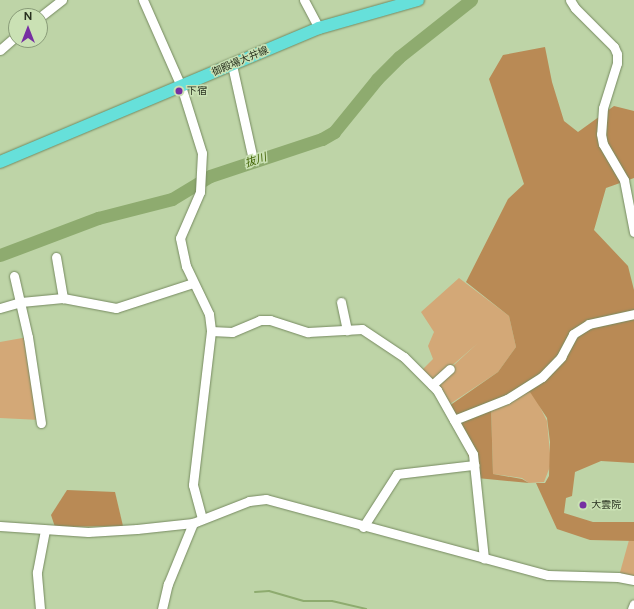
<!DOCTYPE html>
<html>
<head>
<meta charset="utf-8">
<style>
	body { margin:0 }
	#map { position:relative; width:634px; height:609px; overflow:hidden; background:#bed4a7; font-family:Figtree,"Noto Sans JP",sans-serif }
	div>[style] { position:absolute }
	.green>* { inset:0; background:#d3a877 }
	.forest>* { inset:0; background:#b98a55 }
	.stream>* { height:2px; margin:-1px; padding:0 1px; transform-origin:1px; border-radius:1px; background:#8eab6f }
	.river>* { height:13px; margin:-6.5px; padding:0 6.5px; transform-origin:6.5px; border-radius:6.5px; background:#8eab6f }
	.roads { filter:drop-shadow(0 0 1px #768a60) drop-shadow(0 0 1px #768a60) }
	.minor>* { height:9px; margin:-4.5px; padding:0 4.5px; transform-origin:4.5px; border-radius:4.5px; background:#fff }
	.major>* { height:12px; margin:-6px; padding:0 6px; transform-origin:6px; border-radius:6px; background:#66e0da }
	.dots>* { width:11px; height:11px; translate:-50% -50%; box-sizing:border-box; border:2px solid #cae1b4; border-radius:50% }
	span { translate:-50% -50%; white-space:nowrap; text-align:center; line-height:1.15; -webkit-text-stroke:3px #cae1b4; paint-order:stroke }
	.street-label { font-size:10px; color:#28311f }
	.poi-label { font-size:10px; color:#28311f }
	.left { translate:0 -50%; text-align:left }
	.water-label { font-size:11px; color:#416304; font-style:italic }
	.north { position:absolute; left:8px; top:8px; width:40px; height:40px; box-sizing:border-box; background:#cae1b4; border:1px solid #899b78; border-radius:50%; rotate:0deg; font-size:11px; font-weight:700; line-height:16px; text-align:center; color:#28311f }
	.north::after { content:''; display:block; margin:auto; width:14px; height:18px; background:#762fa2; clip-path:polygon(50% 0,100% 100%,50% 72%,0 100%) }
</style>
</head>
<body>
<div id="map">
	<div class="green">
		<div style="clip-path:polygon(459px 278px,509px 316px,516px 347px,498px 372px,447px 406px,432px 385px,478px 343px,432px 383px,421px 371px,433px 359px,428px 346px,434px 332px,421px 312px)"></div>
		<div style="clip-path:polygon(28px 337px,40px 420px,0 418px,0 342px)"></div>
		<div style="clip-path:polygon(532px 391px,547px 421px,551px 464px,544px 482px,529px 483px,522px 478px,493px 474px,491px 406px)"></div>
		<div style="clip-path:polygon(629px 540px,634px 541px,634px 581px,619px 576px)"></div>
	</div>
	<div class="forest">
		<div style="clip-path:polygon(545px 47px,552px 82px,564px 121px,578px 132px,614px 106px,634px 111px,634px 178px,606px 188px,594px 230px,628px 266px,634px 290px,634px 463px,601px 461px,575px 472px,572px 496px,566px 498px,564px 513px,593px 522px,634px 522px,634px 541px,590px 540px,557px 529px,536px 483px,545px 483px,549px 476px,550px 442px,547px 418px,530px 392px,491px 407px,493px 474px,522px 479px,529px 483px,477px 478px,449px 406px,498px 372px,516px 347px,509px 316px,466px 282px,508px 199px,524px 184px,489px 79px,503px 55px)"></div>
		<div style="clip-path:polygon(67px 490px,115px 492px,123px 526px,55px 527px,51px 515px)"></div>
	</div>
	<div class="stream">
		<div style="left:255px;top:592px;width:14px;rotate:-4deg"></div>
		<div style="left:269px;top:591px;width:36px;rotate:16deg"></div>
		<div style="left:304px;top:601px;width:28px"></div>
		<div style="left:332px;top:601px;width:35px;rotate:13deg"></div>
	</div>
	<div class="river">
		<div style="left:0;top:255px;width:105px;rotate:-20.7deg"></div>
		<div style="left:98px;top:218px;width:76px;rotate:-14.4deg"></div>
		<div style="left:172px;top:199px;width:44px;rotate:-31.2deg"></div>
		<div style="left:210px;top:176px;width:118px;rotate:-18.3deg"></div>
		<div style="left:322px;top:139px;width:14px;rotate:-30deg"></div>
		<div style="left:334px;top:132px;width:68px;rotate:-50.9deg"></div>
		<div style="left:377px;top:79px;width:31px;rotate:-45deg"></div>
		<div style="left:399px;top:57px;width:92px;rotate:-38.4deg"></div>
	</div>
	<div class="roads">
		<div class="minor">
			<div style="left:143px;top:0;width:94px;rotate:66.2deg"></div>
			<div style="left:181px;top:86px;width:70px;rotate:72.6deg"></div>
			<div style="left:202px;top:153px;width:39px;rotate:93deg"></div>
			<div style="left:200px;top:192px;width:50px;rotate:113.5deg"></div>
			<div style="left:180px;top:238px;width:29px;rotate:78deg"></div>
			<div style="left:186px;top:266px;width:53px;rotate:64.4deg"></div>
			<div style="left:209px;top:314px;width:17px;rotate:83deg"></div>
			<div style="left:211px;top:331px;width:155px;rotate:96.7deg"></div>
			<div style="left:193px;top:485px;width:35px;rotate:75deg"></div>
			<div style="left:304px;top:0;width:32px;rotate:62deg"></div>
			<div style="left:570px;top:0;width:9px;rotate:58deg"></div>
			<div style="left:575px;top:8px;width:55px;rotate:45deg"></div>
			<div style="left:614px;top:47px;width:8px;rotate:67deg"></div>
			<div style="left:617px;top:54px;width:9px;rotate:90deg"></div>
			<div style="left:617px;top:63px;width:47px;rotate:107.3deg"></div>
			<div style="left:603px;top:108px;width:26px;rotate:94deg"></div>
			<div style="left:601px;top:134px;width:10px;rotate:79deg"></div>
			<div style="left:603px;top:144px;width:42px;rotate:59.7deg"></div>
			<div style="left:624px;top:180px;width:53px;rotate:79.1deg"></div>
			<div style="left:40px;top:17px;width:28px;rotate:-38deg"></div>
			<div style="left:0;top:50px;width:21px;rotate:-41deg"></div>
			<div style="left:232px;top:65px;width:92px;rotate:77.5deg"></div>
			<div style="left:56px;top:257px;width:42px;rotate:80.3deg"></div>
			<div style="left:14px;top:276px;width:63px;rotate:77.1deg"></div>
			<div style="left:28px;top:337px;width:87px;rotate:81.4deg"></div>
			<div style="left:341px;top:302px;width:29px;rotate:78deg"></div>
			<div style="left:0;top:308px;width:22px;rotate:-16deg"></div>
			<div style="left:21px;top:302px;width:42px;rotate:-5.4deg"></div>
			<div style="left:63px;top:298px;width:54px;rotate:10.7deg"></div>
			<div style="left:116px;top:308px;width:81px;rotate:-18deg"></div>
			<div style="left:211px;top:331px;width:21px;rotate:3deg"></div>
			<div style="left:232px;top:332px;width:30px;rotate:-23deg"></div>
			<div style="left:260px;top:320px;width:10px"></div>
			<div style="left:270px;top:320px;width:40px;rotate:18deg"></div>
			<div style="left:308px;top:332px;width:54px;rotate:-3.2deg"></div>
			<div style="left:362px;top:329px;width:50px;rotate:33.7deg"></div>
			<div style="left:404px;top:357px;width:47px;rotate:45deg"></div>
			<div style="left:437px;top:390px;width:73px;rotate:60.6deg"></div>
			<div style="left:473px;top:454px;width:105px;rotate:84deg"></div>
			<div style="left:432px;top:385px;width:24px;rotate:-42deg"></div>
			<div style="left:454px;top:420px;width:57px;rotate:-21.6deg"></div>
			<div style="left:507px;top:399px;width:41px;rotate:-32.2deg"></div>
			<div style="left:542px;top:377px;width:28px;rotate:-46deg"></div>
			<div style="left:561px;top:357px;width:26px;rotate:-62deg"></div>
			<div style="left:573px;top:334px;width:19px;rotate:-32deg"></div>
			<div style="left:589px;top:324px;width:46px;rotate:-12.5deg"></div>
			<div style="left:0;top:526px;width:88px;rotate:3.9deg"></div>
			<div style="left:88px;top:532px;width:49px;rotate:-3.5deg"></div>
			<div style="left:137px;top:529px;width:56px;rotate:-6.1deg"></div>
			<div style="left:193px;top:523px;width:60px;rotate:-21.4deg"></div>
			<div style="left:249px;top:501px;width:17px;rotate:-7deg"></div>
			<div style="left:266px;top:499px;width:292px;rotate:15.1deg"></div>
			<div style="left:548px;top:575px;width:70px;rotate:1.6deg"></div>
			<div style="left:618px;top:577px;width:16px;rotate:11deg"></div>
			<div style="left:363px;top:527px;width:63px;rotate:-57.3deg"></div>
			<div style="left:397px;top:474px;width:78px;rotate:-6.7deg"></div>
			<div style="left:40px;top:609px;width:37px;rotate:-95deg"></div>
			<div style="left:37px;top:572px;width:43px;rotate:-79.2deg"></div>
			<div style="left:162px;top:609px;width:26px;rotate:-77deg"></div>
			<div style="left:168px;top:584px;width:66px;rotate:-67.7deg"></div>
			<div style="left:632px;top:609px;width:5px;rotate:-68deg"></div>
		</div>
		<div class="major">
			<div style="left:0;top:162px;width:346px;rotate:-22.8deg"></div>
			<div style="left:319px;top:28px;width:103px;rotate:-15.8deg"></div>
		</div>
	</div>
	<div class="dots">
		<div style="left:179px;top:91px;background:#762fa2"></div>
		<div style="left:583px;top:505px;background:#762fa2"></div>
	</div>
	<div class="street-label">
		<span style="left:240px;top:61px;rotate:-23deg">御殿場大井線</span>
	</div>
	<div class="poi-label">
		<span class="left" style="left:187px;top:91px">下宿</span>
		<span class="left" style="left:591px;top:505px">大雲院</span>
	</div>
	<div class="water-label">
		<span style="left:256px;top:161px;rotate:-18deg">抜川</span>
	</div>
	<div class="north">N</div>
</div>
</body>
</html>
